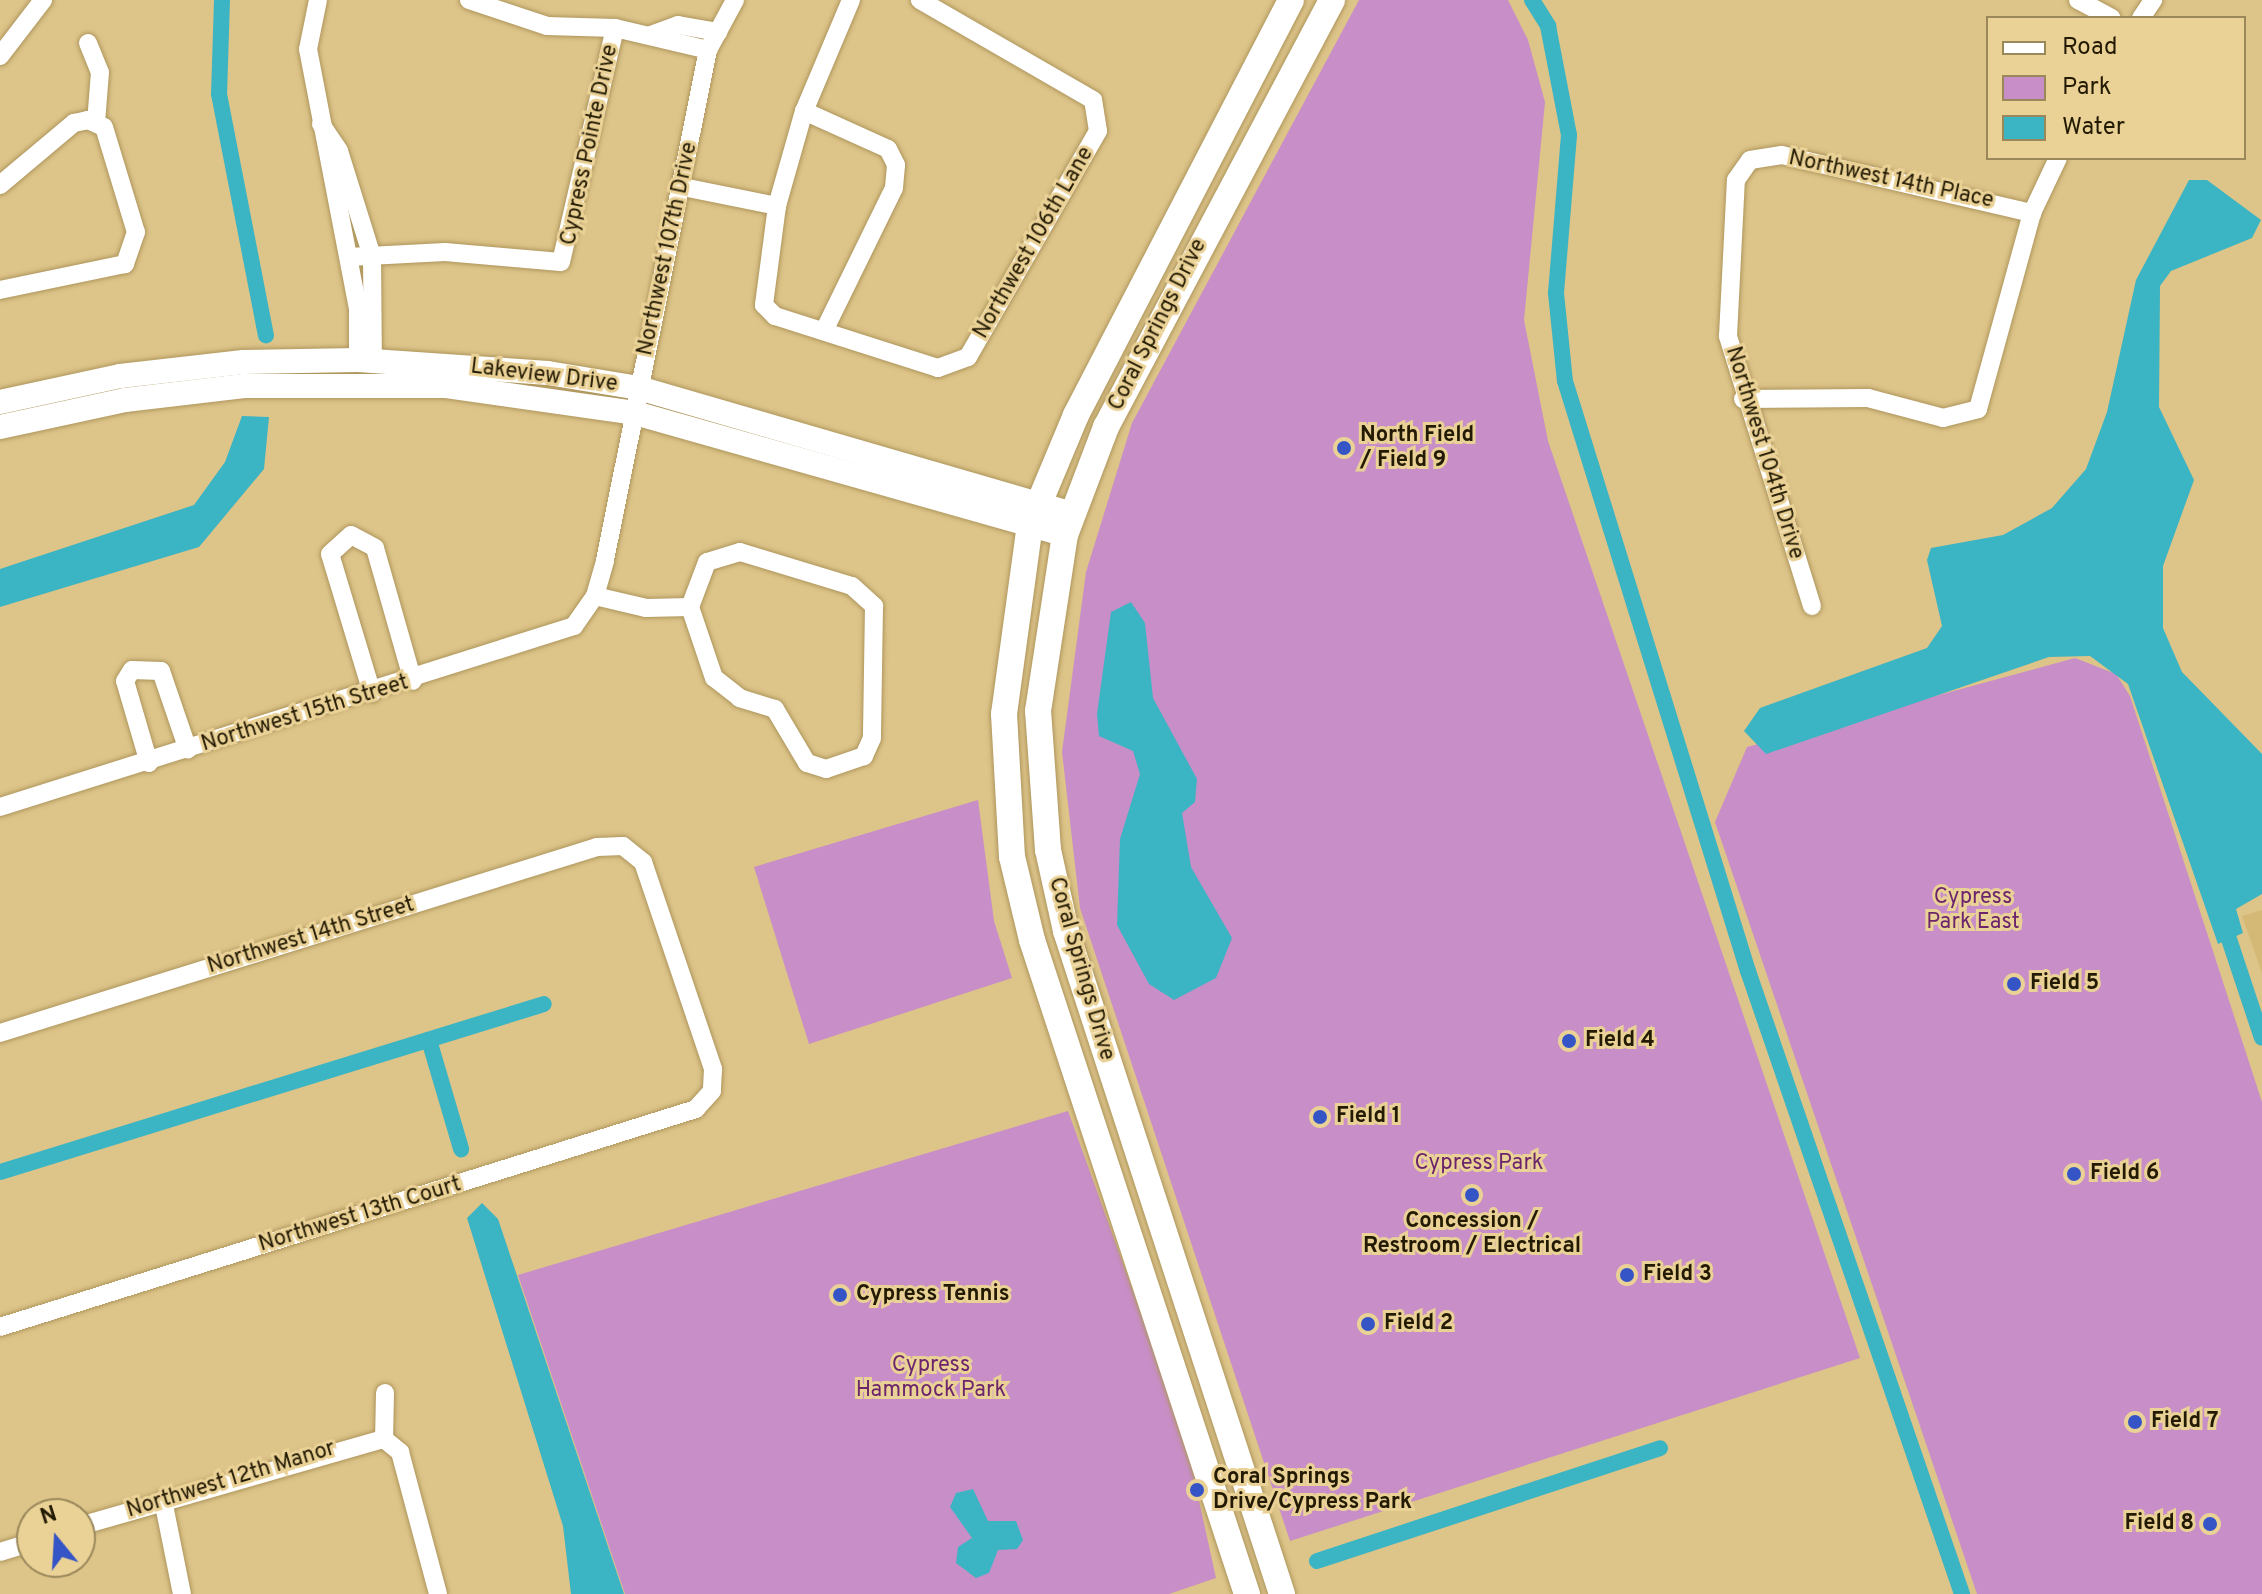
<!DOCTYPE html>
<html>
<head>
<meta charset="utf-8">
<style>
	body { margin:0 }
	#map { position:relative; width:2262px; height:1594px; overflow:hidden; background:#ddc489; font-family:Overpass,sans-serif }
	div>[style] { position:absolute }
	.built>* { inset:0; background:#d4b876 }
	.green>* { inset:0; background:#c88ec7 }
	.water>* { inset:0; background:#3bb4c3 }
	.canal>* { height:16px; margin:-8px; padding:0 8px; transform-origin:8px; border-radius:8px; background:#3bb4c3 }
	.roads { filter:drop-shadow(0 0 2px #ae965d) drop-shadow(0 0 2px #ae965d) }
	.minor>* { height:18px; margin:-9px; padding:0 9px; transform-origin:9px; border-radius:9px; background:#fff }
	.tertiary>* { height:24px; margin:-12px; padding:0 12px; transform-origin:12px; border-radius:12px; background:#fff }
	.secondary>* { height:26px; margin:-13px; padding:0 13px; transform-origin:13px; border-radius:13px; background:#fff }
	.dots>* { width:22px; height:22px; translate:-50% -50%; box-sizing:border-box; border:4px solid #ead196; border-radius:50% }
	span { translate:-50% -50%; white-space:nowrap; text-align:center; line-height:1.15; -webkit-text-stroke:6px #ead196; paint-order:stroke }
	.street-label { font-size:22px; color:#231a03 }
	.poi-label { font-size:22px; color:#231a03; font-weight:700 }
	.left { translate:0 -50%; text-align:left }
	.right { translate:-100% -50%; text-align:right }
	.park-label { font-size:22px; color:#6c256c }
	.legend { position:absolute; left:1986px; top:16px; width:260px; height:144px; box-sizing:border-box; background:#ead196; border:2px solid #9a885b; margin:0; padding:10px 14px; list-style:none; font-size:24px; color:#231a03 }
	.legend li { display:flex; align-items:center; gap:16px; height:40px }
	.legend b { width:40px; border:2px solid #9a885b }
	.north { position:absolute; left:16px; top:1498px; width:80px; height:80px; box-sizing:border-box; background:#ead196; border:2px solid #9a885b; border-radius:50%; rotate:342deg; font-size:22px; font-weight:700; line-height:32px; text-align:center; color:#231a03 }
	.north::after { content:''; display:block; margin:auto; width:28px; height:36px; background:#3555c6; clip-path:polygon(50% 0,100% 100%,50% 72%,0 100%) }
</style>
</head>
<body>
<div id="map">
	<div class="built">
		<div style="clip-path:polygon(2262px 910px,2262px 973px,2242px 916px)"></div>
	</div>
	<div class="green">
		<div style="clip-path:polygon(1359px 0,1508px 0,1528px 40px,1545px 102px,1524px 320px,1548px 441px,1860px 1358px,1290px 1541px,1080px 908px,1062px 752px,1086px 572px,1132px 423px)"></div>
		<div style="clip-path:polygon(2075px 658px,2116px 674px,2130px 696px,2262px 1102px,2262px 1594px,1977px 1594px,1715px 822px,1747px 747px)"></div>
		<div style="clip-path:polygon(978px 800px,994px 921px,1012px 978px,809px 1044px,754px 867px)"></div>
		<div style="clip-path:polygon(1068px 1111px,1184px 1432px,1216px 1578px,1169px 1594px,625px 1594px,518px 1275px)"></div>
	</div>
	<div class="water">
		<div style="clip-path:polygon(2189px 180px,2207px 180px,2261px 220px,2252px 238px,2171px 271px,2160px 286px,2159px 407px,2194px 480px,2163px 566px,2163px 628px,2182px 672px,2262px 754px,2262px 894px,2236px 909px,2243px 933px,2218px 944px,2128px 684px,2090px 656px,2049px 657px,1766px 754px,1744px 731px,1760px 708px,1927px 648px,1942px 626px,1927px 560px,1931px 548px,2003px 535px,2052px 508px,2086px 469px,2107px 412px,2136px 280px)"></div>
		<div style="clip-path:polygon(242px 416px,269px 417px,264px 469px,199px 547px,0 607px,0 569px,194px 505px,225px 462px)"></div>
		<div style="clip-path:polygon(1131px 602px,1145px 623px,1153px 698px,1197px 779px,1195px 802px,1182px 813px,1191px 867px,1232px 938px,1216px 978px,1174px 1000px,1149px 984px,1117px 925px,1120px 839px,1140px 774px,1133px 751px,1099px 736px,1097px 714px,1111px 612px)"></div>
		<div style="clip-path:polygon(482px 1203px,498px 1219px,624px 1594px,571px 1594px,563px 1526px,467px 1218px)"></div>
		<div style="clip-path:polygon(973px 1489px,988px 1521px,1016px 1521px,1023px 1540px,1017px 1549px,998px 1550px,989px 1573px,976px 1578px,956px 1563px,958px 1547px,972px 1538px,950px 1507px,956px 1493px)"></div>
	</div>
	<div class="canal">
		<div style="left:222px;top:0;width:94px;rotate:91.8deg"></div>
		<div style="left:219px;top:94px;width:246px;rotate:79deg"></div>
		<div style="left:1532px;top:0;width:31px;rotate:58deg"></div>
		<div style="left:1548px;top:26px;width:111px;rotate:79.1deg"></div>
		<div style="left:1569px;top:135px;width:159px;rotate:94.7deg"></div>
		<div style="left:1556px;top:293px;width:88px;rotate:84.2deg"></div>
		<div style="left:1565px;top:381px;width:618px;rotate:72.77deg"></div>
		<div style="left:1748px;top:971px;width:659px;rotate:71.04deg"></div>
		<div style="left:2222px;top:918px;width:126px;rotate:71.6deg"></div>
		<div style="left:429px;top:1040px;width:114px;rotate:73.6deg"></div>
		<div style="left:0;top:1172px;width:569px;rotate:-17.16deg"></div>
		<div style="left:1317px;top:1561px;width:361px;rotate:-18.2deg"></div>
	</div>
	<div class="roads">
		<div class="minor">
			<div style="left:318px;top:0;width:50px;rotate:101.5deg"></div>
			<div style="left:308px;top:49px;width:265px;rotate:79.1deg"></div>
			<div style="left:358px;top:309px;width:51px;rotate:90deg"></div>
			<div style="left:469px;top:0;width:82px;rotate:18.4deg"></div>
			<div style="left:547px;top:26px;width:68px;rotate:1.7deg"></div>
			<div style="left:615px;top:28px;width:96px;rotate:13.3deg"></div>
			<div style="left:851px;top:0;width:121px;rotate:112.9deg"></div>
			<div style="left:804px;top:111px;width:99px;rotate:105.9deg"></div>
			<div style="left:777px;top:206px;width:100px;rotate:97.5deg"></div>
			<div style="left:764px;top:305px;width:16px;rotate:45deg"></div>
			<div style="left:775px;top:316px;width:171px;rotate:17.7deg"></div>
			<div style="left:938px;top:368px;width:32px;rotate:-20deg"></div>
			<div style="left:968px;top:357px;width:261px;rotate:-60.1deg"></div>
			<div style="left:1098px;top:131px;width:31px;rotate:-99deg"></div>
			<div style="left:1093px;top:100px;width:200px;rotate:-150deg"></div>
			<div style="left:2078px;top:0;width:38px;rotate:28deg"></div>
			<div style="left:2141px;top:18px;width:22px;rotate:-56deg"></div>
			<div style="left:651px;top:35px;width:29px;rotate:-20deg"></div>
			<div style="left:678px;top:25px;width:41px;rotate:9.9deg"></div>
			<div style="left:88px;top:43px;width:31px;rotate:68deg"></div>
			<div style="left:100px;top:72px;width:51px;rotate:94.5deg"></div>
			<div style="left:0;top:56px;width:71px;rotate:-52.5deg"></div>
			<div style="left:804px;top:111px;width:92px;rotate:24.3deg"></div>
			<div style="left:888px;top:149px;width:18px;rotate:63deg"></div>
			<div style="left:896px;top:165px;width:23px;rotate:95deg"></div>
			<div style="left:894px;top:188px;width:157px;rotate:116.1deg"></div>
			<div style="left:321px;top:124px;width:32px;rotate:56deg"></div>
			<div style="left:339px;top:151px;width:110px;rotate:72.6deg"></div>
			<div style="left:372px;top:256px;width:105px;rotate:89.5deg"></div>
			<div style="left:0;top:185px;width:97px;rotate:-40deg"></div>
			<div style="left:74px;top:123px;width:14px;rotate:-12deg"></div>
			<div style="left:88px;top:120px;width:17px;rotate:24deg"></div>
			<div style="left:104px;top:127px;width:110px;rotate:73.1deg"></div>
			<div style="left:136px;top:232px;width:34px;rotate:109deg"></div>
			<div style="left:125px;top:264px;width:128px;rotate:168.3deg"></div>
			<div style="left:683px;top:187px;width:96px;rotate:11.4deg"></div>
			<div style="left:349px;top:257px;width:96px;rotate:-3deg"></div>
			<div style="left:445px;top:252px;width:116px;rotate:4.9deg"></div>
			<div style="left:561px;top:262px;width:240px;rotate:-77deg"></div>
			<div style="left:1743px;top:399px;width:125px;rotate:-0.5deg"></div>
			<div style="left:1868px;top:398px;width:78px;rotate:14.9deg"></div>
			<div style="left:1943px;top:418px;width:36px;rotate:-14deg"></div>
			<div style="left:1978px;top:409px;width:203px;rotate:-74.6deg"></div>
			<div style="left:2032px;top:213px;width:61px;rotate:-64.7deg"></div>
			<div style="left:740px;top:552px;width:117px;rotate:16.9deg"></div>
			<div style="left:852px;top:586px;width:30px;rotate:42deg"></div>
			<div style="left:874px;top:606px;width:132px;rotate:90.9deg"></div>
			<div style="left:872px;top:738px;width:20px;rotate:114deg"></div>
			<div style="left:864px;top:756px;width:40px;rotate:161.1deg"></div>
			<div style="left:826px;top:769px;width:20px;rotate:-162deg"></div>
			<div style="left:807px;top:763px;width:63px;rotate:-120.7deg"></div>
			<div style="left:775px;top:709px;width:37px;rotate:-163deg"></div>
			<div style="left:740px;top:698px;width:33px;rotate:-142deg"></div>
			<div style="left:714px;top:678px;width:75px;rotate:-108.7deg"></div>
			<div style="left:690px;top:607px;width:48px;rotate:-69.3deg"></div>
			<div style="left:707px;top:562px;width:34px;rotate:-17deg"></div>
			<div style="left:595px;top:596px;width:52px;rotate:13.2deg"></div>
			<div style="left:646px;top:608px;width:44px;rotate:-1.3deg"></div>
			<div style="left:1812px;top:606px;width:283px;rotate:-107.3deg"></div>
			<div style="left:1728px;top:336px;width:156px;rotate:-87.1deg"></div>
			<div style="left:1736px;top:180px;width:24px;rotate:-55deg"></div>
			<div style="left:1750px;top:160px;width:32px;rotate:-9deg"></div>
			<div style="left:1782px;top:155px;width:257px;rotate:13.1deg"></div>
			<div style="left:372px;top:693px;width:145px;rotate:-106.8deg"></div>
			<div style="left:330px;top:554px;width:28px;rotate:-42deg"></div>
			<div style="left:351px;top:535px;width:27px;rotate:28deg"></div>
			<div style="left:375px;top:548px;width:138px;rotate:74.1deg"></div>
			<div style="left:149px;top:763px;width:85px;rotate:-106.3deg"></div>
			<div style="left:125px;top:681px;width:13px;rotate:-58deg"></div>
			<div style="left:132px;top:670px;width:29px;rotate:2deg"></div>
			<div style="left:161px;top:671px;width:83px;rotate:71.1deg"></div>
			<div style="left:0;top:807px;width:602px;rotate:-17.5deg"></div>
			<div style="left:574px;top:626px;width:37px;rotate:-55deg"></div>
			<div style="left:595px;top:596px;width:37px;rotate:-74deg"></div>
			<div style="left:605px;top:560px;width:520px;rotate:-78.58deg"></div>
			<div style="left:708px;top:50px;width:57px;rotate:-61.6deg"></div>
			<div style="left:0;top:1033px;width:625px;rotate:-17.3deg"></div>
			<div style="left:597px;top:847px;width:26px;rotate:-2deg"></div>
			<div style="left:623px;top:846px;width:26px;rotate:39deg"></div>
			<div style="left:643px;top:862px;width:219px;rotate:71.3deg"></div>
			<div style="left:713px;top:1069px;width:22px;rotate:93deg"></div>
			<div style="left:712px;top:1091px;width:24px;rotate:132deg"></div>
			<div style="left:696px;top:1109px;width:729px;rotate:162.61deg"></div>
			<div style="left:385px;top:1393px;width:46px;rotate:91.2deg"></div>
			<div style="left:384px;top:1439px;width:21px;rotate:39deg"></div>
			<div style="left:400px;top:1452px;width:147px;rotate:75deg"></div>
			<div style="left:163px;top:1500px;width:96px;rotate:78.6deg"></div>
			<div style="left:80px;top:1526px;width:316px;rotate:-16deg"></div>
			<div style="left:0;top:1552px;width:34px;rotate:-17deg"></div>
		</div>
		<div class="tertiary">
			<div style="left:0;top:402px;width:123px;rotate:-12.2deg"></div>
			<div style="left:120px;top:376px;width:124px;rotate:-6.5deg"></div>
			<div style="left:243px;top:362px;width:115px;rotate:-1deg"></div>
			<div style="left:358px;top:360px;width:190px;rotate:3.9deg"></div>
			<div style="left:548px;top:373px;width:92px;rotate:9.4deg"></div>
			<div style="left:639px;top:388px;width:452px;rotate:16.2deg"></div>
			<div style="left:0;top:427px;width:128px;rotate:-12.2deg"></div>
			<div style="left:125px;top:400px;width:120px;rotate:-6.7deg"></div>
			<div style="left:244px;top:386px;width:202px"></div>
			<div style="left:446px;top:386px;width:191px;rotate:8.1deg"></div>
			<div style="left:635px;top:413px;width:447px;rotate:15.8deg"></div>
		</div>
		<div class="secondary">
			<div style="left:1247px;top:1594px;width:688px;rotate:-108.2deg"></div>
			<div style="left:1032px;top:940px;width:85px;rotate:-103.5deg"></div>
			<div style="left:1012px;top:857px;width:143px;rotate:-93.2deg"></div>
			<div style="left:1004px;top:714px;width:191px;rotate:-82.2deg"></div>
			<div style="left:1030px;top:525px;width:119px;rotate:-67.3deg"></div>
			<div style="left:1076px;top:415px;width:467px;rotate:-62.6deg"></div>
			<div style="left:1282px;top:1594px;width:697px;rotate:-108.05deg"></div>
			<div style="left:1066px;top:931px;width:83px;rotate:-102.5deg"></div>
			<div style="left:1048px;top:850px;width:139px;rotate:-94.1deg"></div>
			<div style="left:1038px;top:711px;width:178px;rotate:-81.3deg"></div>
			<div style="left:1065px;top:535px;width:116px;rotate:-69.2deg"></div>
			<div style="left:1106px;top:427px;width:483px;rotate:-62.1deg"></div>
		</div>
	</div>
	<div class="dots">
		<div style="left:1344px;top:448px;background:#3555c6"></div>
		<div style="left:2014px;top:984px;background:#3555c6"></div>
		<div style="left:1569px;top:1041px;background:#3555c6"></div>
		<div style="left:1320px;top:1117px;background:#3555c6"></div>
		<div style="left:2074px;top:1174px;background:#3555c6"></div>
		<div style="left:1472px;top:1195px;background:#3555c6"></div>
		<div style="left:1627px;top:1275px;background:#3555c6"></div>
		<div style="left:840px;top:1295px;background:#3555c6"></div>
		<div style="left:1368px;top:1324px;background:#3555c6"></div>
		<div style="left:2135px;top:1422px;background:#3555c6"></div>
		<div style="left:1197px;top:1490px;background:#3555c6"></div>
		<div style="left:2210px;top:1524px;background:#3555c6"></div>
	</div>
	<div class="street-label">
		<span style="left:590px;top:145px;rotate:-78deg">Cypress Pointe Drive</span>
		<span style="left:1891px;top:180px;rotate:12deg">Northwest 14th Place</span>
		<span style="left:1034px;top:243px;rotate:-60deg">Northwest 106th Lane</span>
		<span style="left:668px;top:249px;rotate:-78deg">Northwest 107th Drive</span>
		<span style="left:1158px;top:325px;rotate:-63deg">Coral Springs Drive</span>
		<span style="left:544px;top:376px;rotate:7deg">Lakeview Drive</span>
		<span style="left:1764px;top:453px;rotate:73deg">Northwest 104th Drive</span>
		<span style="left:305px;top:714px;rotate:-17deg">Northwest 15th Street</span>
		<span style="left:311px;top:936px;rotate:-17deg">Northwest 14th Street</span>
		<span style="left:1081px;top:969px;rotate:74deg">Coral Springs Drive</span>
		<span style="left:360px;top:1215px;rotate:-17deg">Northwest 13th Court</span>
		<span style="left:231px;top:1480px;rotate:-17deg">Northwest 12th Manor</span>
	</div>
	<div class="poi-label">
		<span class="left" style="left:1360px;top:448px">North Field<br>/ Field 9</span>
		<span class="left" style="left:2030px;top:984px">Field 5</span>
		<span class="left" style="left:1585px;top:1041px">Field 4</span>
		<span class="left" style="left:1336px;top:1117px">Field 1</span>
		<span class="left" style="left:2090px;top:1174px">Field 6</span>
		<span style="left:1472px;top:1234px">Concession /<br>Restroom / Electrical</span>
		<span class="left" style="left:1643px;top:1275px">Field 3</span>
		<span class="left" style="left:856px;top:1295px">Cypress Tennis</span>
		<span class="left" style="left:1384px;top:1324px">Field 2</span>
		<span class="left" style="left:2151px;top:1422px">Field 7</span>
		<span class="left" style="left:1213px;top:1490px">Coral Springs<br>Drive/Cypress Park</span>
		<span class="right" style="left:2194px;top:1524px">Field 8</span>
	</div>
	<div class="park-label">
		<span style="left:1973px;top:910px">Cypress<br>Park East</span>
		<span style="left:1479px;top:1164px">Cypress Park</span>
		<span style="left:931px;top:1378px">Cypress<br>Hammock Park</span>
	</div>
	<ul class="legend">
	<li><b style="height:10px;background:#fff"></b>Road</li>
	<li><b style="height:22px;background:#c88ec7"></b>Park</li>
	<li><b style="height:22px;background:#3bb4c3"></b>Water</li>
	</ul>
	<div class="north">N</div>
</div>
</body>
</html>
